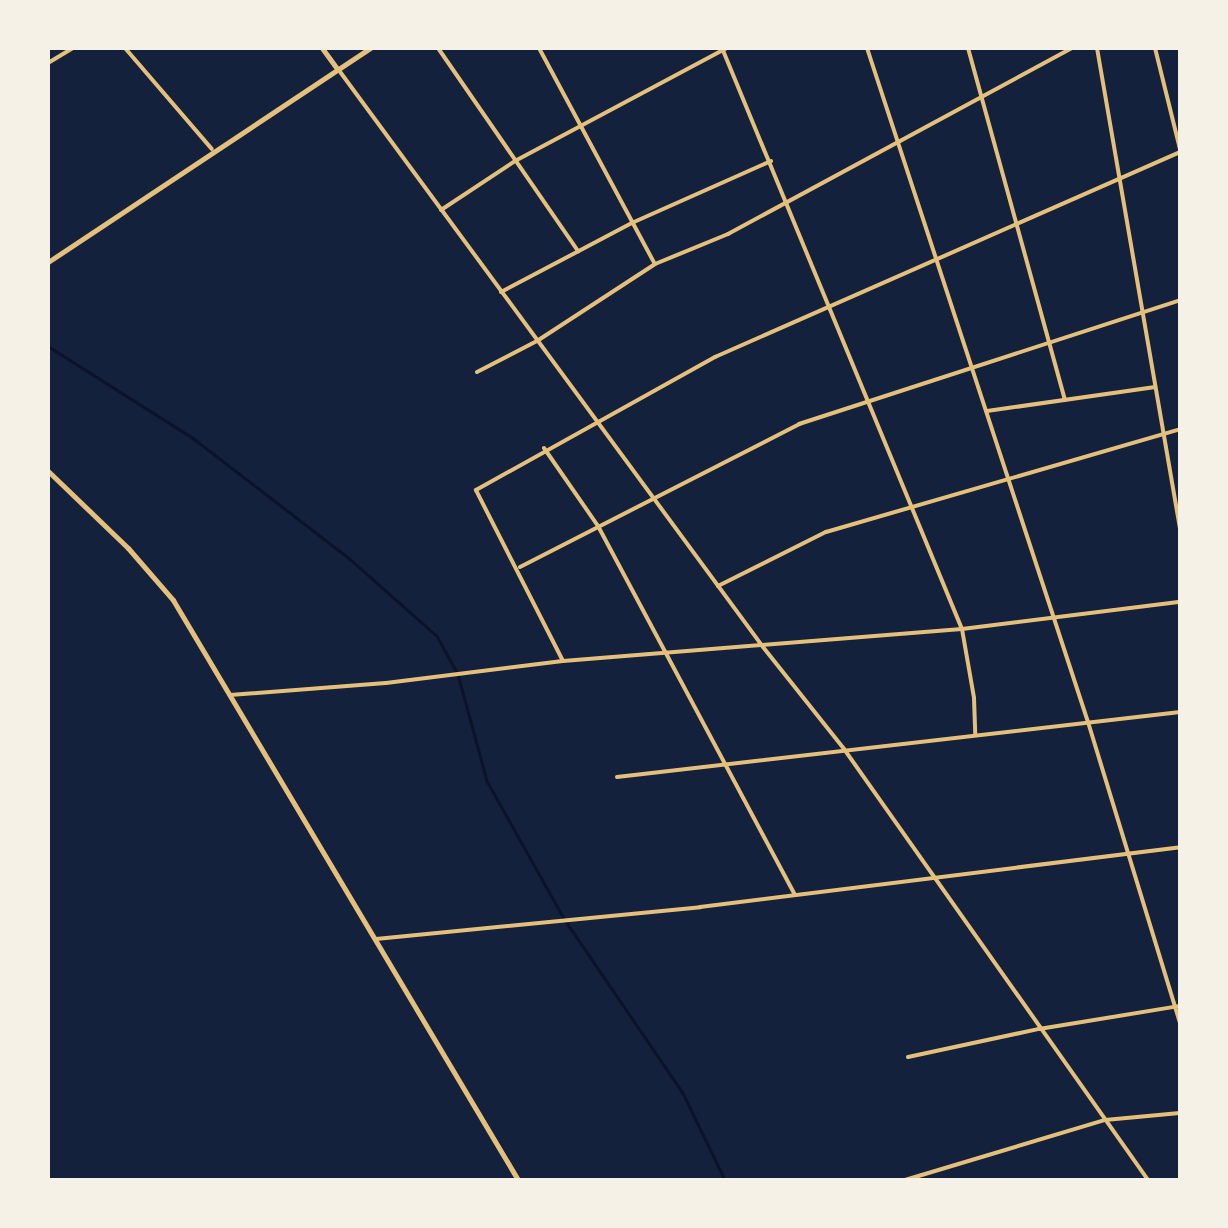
<!DOCTYPE html>
<html>
<head>
<meta charset="utf-8">
<style>
	body { margin:0 }
	#map { position:relative; width:1228px; height:1228px; overflow:hidden; background:#14213d; font-family:"Alegreya Sans",sans-serif }
	div>[style] { position:absolute }
	.stream>* { height:2.5px; margin:-1.25px; padding:0 1.25px; transform-origin:1.25px; border-radius:1.25px; background:#0b132b }
	.minor>* { height:4px; margin:-2px; padding:0 2px; transform-origin:2px; border-radius:2px; background:#e5c07b }
	.tertiary>* { height:5px; margin:-2.5px; padding:0 2.5px; transform-origin:2.5px; border-radius:2.5px; background:#e5c07b }
	span { translate:-50% -50%; white-space:nowrap; text-align:center; line-height:1.15; -webkit-text-stroke:9px #f6f1e7; paint-order:stroke }
	.frame { position:absolute; inset:0; border:50px solid #f6f1e7; pointer-events:none }
</style>
</head>
<body>
<div id="map">
	<div class="stream">
		<div style="left:48px;top:346px;width:172px;rotate:32.4deg"></div>
		<div style="left:193px;top:438px;width:198px;rotate:37.6deg"></div>
		<div style="left:350px;top:559px;width:116px;rotate:41.5deg"></div>
		<div style="left:437px;top:636px;width:43px;rotate:61.1deg"></div>
		<div style="left:458px;top:674px;width:111px;rotate:74.8deg"></div>
		<div style="left:487px;top:781px;width:159px;rotate:60.7deg"></div>
		<div style="left:565px;top:920px;width:209px;rotate:55.7deg"></div>
		<div style="left:683px;top:1093px;width:97px;rotate:64.2deg"></div>
	</div>
	<div class="minor">
		<div style="left:125px;top:48px;width:133px;rotate:49.3deg"></div>
		<div style="left:438px;top:48px;width:247px;rotate:55.4deg"></div>
		<div style="left:539px;top:48px;width:245px;rotate:61.8deg"></div>
		<div style="left:722px;top:48px;width:629px;rotate:67.56deg"></div>
		<div style="left:962px;top:629px;width:70px;rotate:80.1deg"></div>
		<div style="left:974px;top:698px;width:37px;rotate:88deg"></div>
		<div style="left:867px;top:48px;width:709px;rotate:71.85deg"></div>
		<div style="left:1088px;top:722px;width:315px;rotate:73deg"></div>
		<div style="left:968px;top:48px;width:365px;rotate:74.6deg"></div>
		<div style="left:1097px;top:48px;width:486px;rotate:80.2deg"></div>
		<div style="left:1155px;top:48px;width:104px;rotate:76.1deg"></div>
		<div style="left:48px;top:63px;width:29px;rotate:-31deg"></div>
		<div style="left:338px;top:69px;width:717px;rotate:53.67deg"></div>
		<div style="left:763px;top:647px;width:130px;rotate:51.5deg"></div>
		<div style="left:844px;top:749px;width:527px;rotate:54.8deg"></div>
		<div style="left:441px;top:210px;width:89px;rotate:-33.5deg"></div>
		<div style="left:515px;top:161px;width:240px;rotate:-28.1deg"></div>
		<div style="left:501px;top:292px;width:150px;rotate:-27.8deg"></div>
		<div style="left:634px;top:222px;width:150px;rotate:-24deg"></div>
		<div style="left:477px;top:372px;width:68px;rotate:-27.3deg"></div>
		<div style="left:537px;top:341px;width:141px;rotate:-33.1deg"></div>
		<div style="left:655px;top:264px;width:79px;rotate:-22.3deg"></div>
		<div style="left:728px;top:234px;width:391px;rotate:-28.4deg"></div>
		<div style="left:987px;top:411px;width:170px;rotate:-8.1deg"></div>
		<div style="left:544px;top:448px;width:95px;rotate:55.3deg"></div>
		<div style="left:598px;top:526px;width:418px;rotate:61.9deg"></div>
		<div style="left:520px;top:567px;width:314px;rotate:-27.1deg"></div>
		<div style="left:799px;top:424px;width:401px;rotate:-18deg"></div>
		<div style="left:718px;top:586px;width:121px;rotate:-26.6deg"></div>
		<div style="left:826px;top:532px;width:369px;rotate:-16.2deg"></div>
		<div style="left:563px;top:661px;width:192px;rotate:-117deg"></div>
		<div style="left:476px;top:490px;width:274px;rotate:-29.1deg"></div>
		<div style="left:715px;top:357px;width:508px;rotate:-23.79deg"></div>
		<div style="left:230px;top:695px;width:156px;rotate:-4.4deg"></div>
		<div style="left:386px;top:683px;width:178px;rotate:-7.1deg"></div>
		<div style="left:563px;top:661px;width:400px;rotate:-4.6deg"></div>
		<div style="left:962px;top:629px;width:220px;rotate:-7.1deg"></div>
		<div style="left:617px;top:777px;width:567px;rotate:-6.59deg"></div>
		<div style="left:376px;top:939px;width:326px;rotate:-5.6deg"></div>
		<div style="left:700px;top:907px;width:484px;rotate:-7.1deg"></div>
		<div style="left:908px;top:1057px;width:134px;rotate:-12.1deg"></div>
		<div style="left:1039px;top:1029px;width:143px;rotate:-9.3deg"></div>
		<div style="left:905px;top:1180px;width:209px;rotate:-16.7deg"></div>
		<div style="left:1105px;top:1120px;width:75px;rotate:-5.3deg"></div>
	</div>
	<div class="tertiary">
		<div style="left:322px;top:48px;width:26px;rotate:54deg"></div>
		<div style="left:48px;top:262px;width:387px;rotate:-33.6deg"></div>
		<div style="left:48px;top:471px;width:111px;rotate:43.9deg"></div>
		<div style="left:128px;top:548px;width:69px;rotate:49.1deg"></div>
		<div style="left:173px;top:600px;width:675px;rotate:59.25deg"></div>
	</div>
	<div class="frame"></div>
</div>
</body>
</html>
